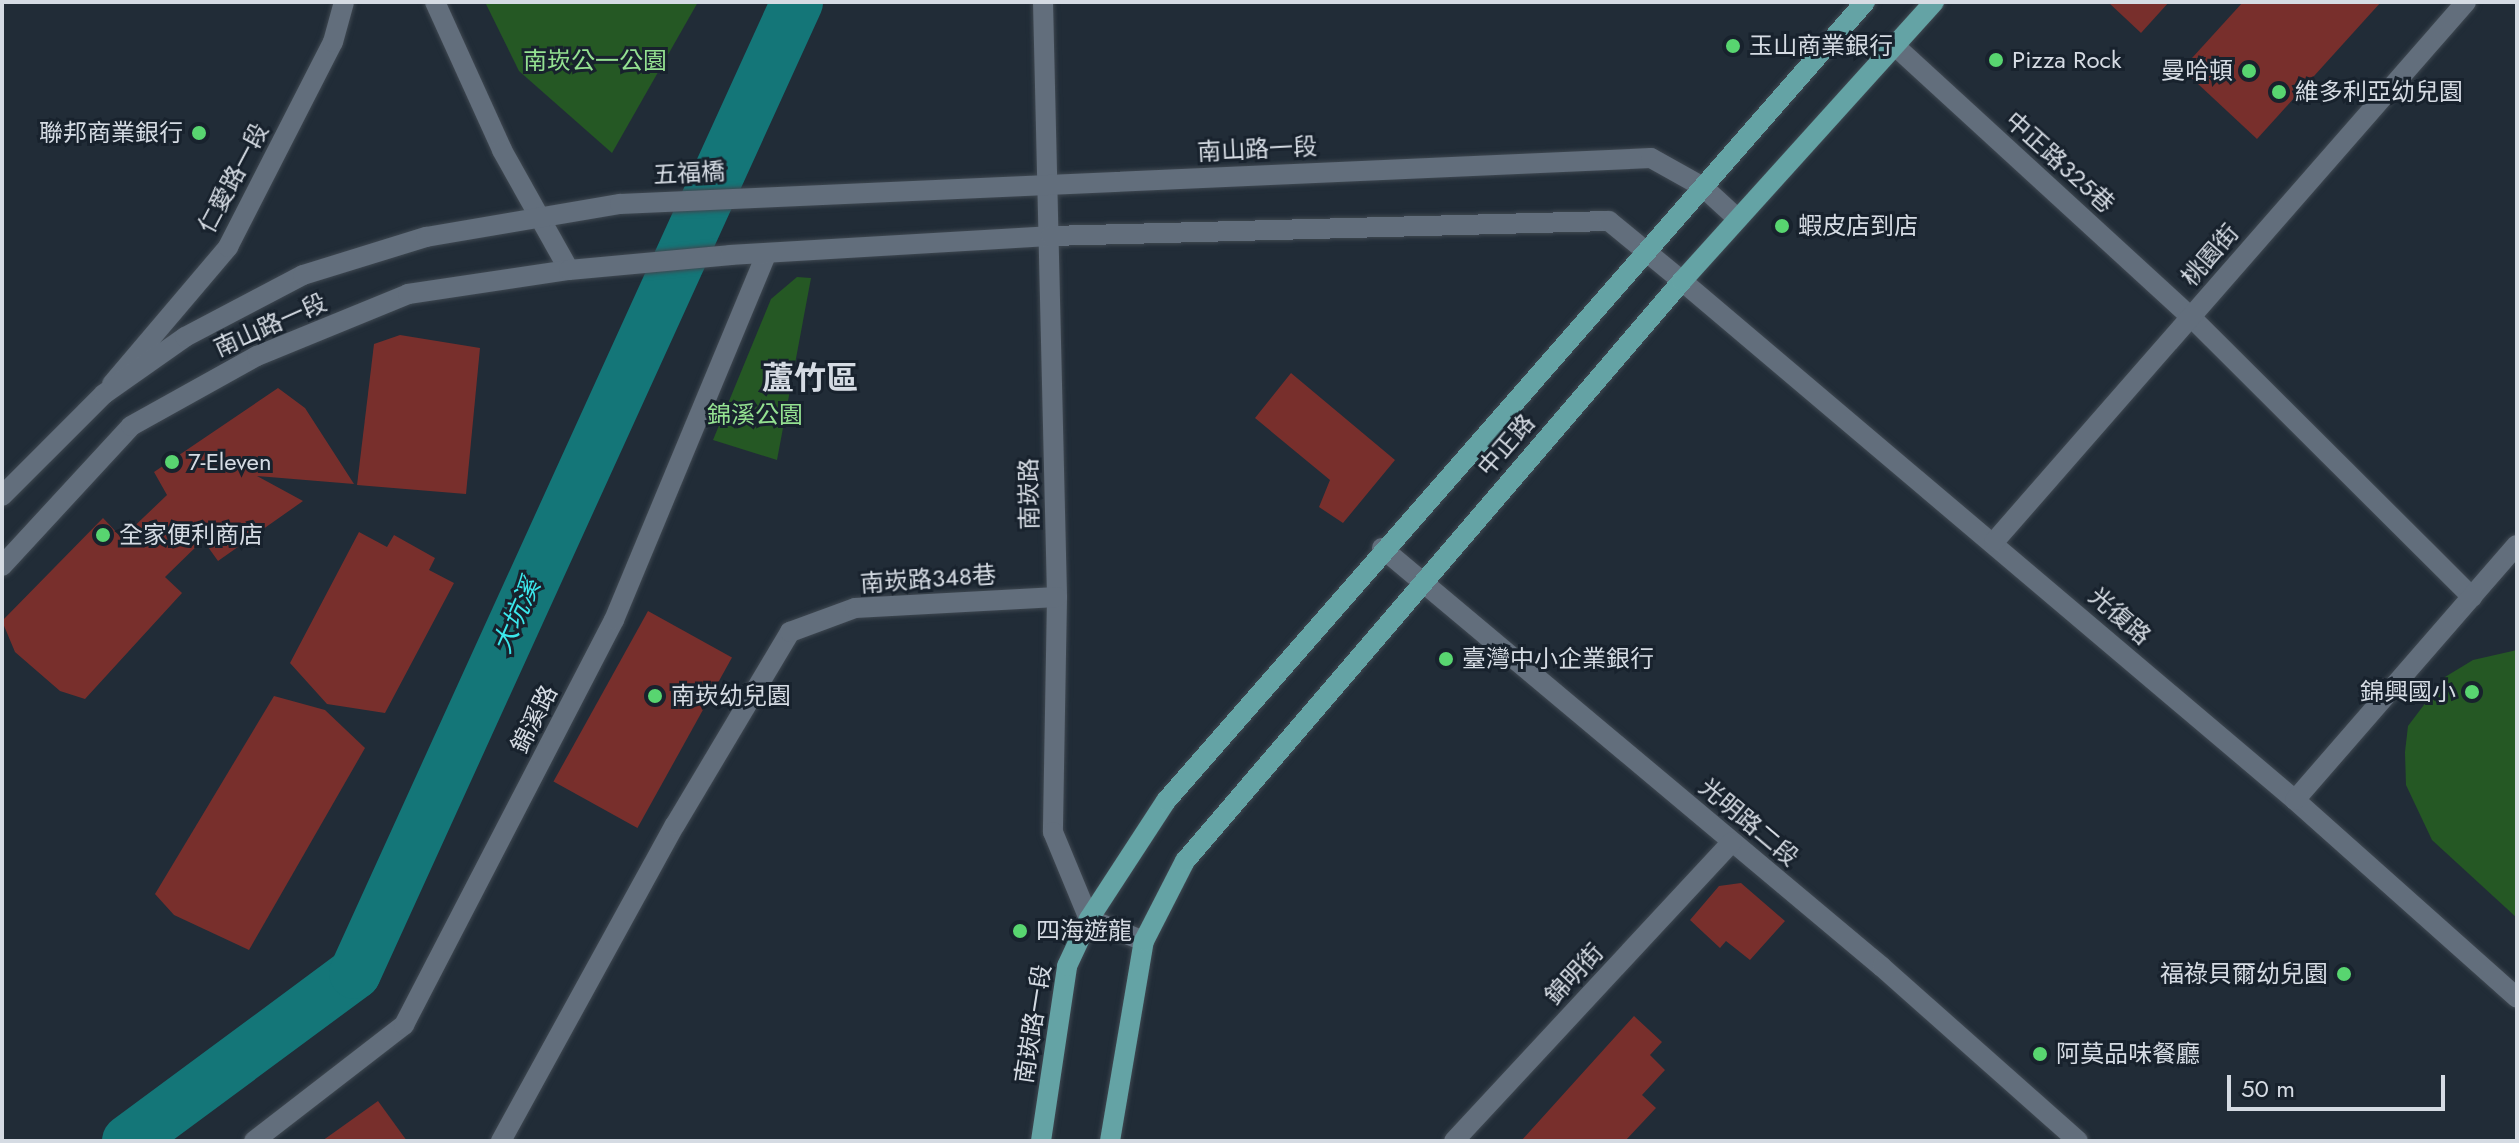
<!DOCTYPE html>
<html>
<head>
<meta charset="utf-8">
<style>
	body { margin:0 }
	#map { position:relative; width:2519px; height:1143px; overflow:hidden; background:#212c37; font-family:Jost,"Noto Sans TC",sans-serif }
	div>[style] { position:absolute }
	.green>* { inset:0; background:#255824 }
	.river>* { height:52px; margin:-26px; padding:0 26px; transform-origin:26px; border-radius:26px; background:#147678 }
	.building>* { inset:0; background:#782f2c; transform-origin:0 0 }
	.roads { filter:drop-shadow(0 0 2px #3f4851) drop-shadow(0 0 2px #3f4851) }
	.street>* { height:20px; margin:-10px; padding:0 10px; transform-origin:10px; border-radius:10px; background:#626e7c }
	.secondary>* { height:20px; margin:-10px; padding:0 10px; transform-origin:10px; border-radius:10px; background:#626e7c }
	.primary>* { height:20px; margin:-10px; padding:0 10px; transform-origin:10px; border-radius:10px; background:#64a3a5 }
	.dots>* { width:22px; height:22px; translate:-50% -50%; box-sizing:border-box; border:4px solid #18222d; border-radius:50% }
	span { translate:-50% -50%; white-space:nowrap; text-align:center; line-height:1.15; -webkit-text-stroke:6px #18222d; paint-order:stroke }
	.poi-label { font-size:24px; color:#d5dbe3 }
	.left { translate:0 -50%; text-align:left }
	.right { translate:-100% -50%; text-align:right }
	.park-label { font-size:24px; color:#94e191 }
	.street-label { font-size:24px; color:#d5dbe3 }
	.water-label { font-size:26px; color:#3be8ec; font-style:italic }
	.district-label { font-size:32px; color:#d5dbe3; font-weight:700 }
	.frame { position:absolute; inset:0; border:4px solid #d5dbe3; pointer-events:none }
	.scale { position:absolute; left:2227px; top:1075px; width:218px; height:36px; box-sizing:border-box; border:4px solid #d5dbe3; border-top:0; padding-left:10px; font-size:24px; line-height:28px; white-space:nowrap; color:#d5dbe3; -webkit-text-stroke:6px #18222d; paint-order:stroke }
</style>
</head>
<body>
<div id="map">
	<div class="green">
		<div style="clip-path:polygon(485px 2px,698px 2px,612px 153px,519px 71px)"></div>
		<div style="clip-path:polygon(797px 277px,811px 278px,777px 460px,713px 440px,771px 299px)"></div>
		<div style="clip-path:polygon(2517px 650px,2517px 918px,2432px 840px,2406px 785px,2405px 752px,2408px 726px,2445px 677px,2473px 660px)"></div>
	</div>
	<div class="river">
		<div style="left:128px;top:1141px;width:282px;rotate:-36.5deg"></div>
		<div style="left:355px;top:973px;width:1067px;rotate:-65.52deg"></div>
	</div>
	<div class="building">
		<div style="clip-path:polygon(2108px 2px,2169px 2px,2141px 33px)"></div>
		<div style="clip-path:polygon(2243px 2px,2381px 2px,2257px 139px,2182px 69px)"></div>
		<div style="clip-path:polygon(400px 335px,480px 348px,466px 494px,357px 485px,374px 344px)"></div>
		<div style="clip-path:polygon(1291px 373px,1395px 460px,1343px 523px,1319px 507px,1330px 480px,1255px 418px)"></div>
		<div style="clip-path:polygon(278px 388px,305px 408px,354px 484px,257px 476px,303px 501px,218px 561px,203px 540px,165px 577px,182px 593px,85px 699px,60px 691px,15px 652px,2px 621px,103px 518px,122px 538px,167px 495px,154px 472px)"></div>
		<div style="clip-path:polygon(359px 532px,387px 547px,394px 535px,435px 558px,429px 570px,454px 583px,385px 713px,327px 704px,290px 663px)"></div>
		<div style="left:648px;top:611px;width:96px;height:195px;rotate:29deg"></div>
		<div style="clip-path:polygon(274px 696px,325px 710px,365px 748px,249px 950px,174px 915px,155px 894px)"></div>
		<div style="clip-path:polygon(1741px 883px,1785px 921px,1750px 960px,1726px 941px,1720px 948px,1690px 920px,1719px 886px)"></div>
		<div style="clip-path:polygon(1634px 1016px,1662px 1042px,1650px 1055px,1665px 1070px,1642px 1095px,1656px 1108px,1625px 1141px,1521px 1141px)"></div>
		<div style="clip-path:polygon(378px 1101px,407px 1141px,322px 1141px)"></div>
	</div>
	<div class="roads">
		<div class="street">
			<div style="left:435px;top:2px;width:162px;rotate:65.6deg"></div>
			<div style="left:502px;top:150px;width:137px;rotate:60.8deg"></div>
			<div style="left:1043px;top:2px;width:595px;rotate:88.65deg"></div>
			<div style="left:1057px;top:597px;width:235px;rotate:91deg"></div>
			<div style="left:1053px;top:832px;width:94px;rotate:67.5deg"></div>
			<div style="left:1089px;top:919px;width:59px;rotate:21.8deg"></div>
			<div style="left:1895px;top:46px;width:401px;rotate:42.5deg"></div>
			<div style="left:2191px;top:317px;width:397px;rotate:44.9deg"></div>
			<div style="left:1682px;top:281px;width:803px;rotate:40.25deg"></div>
			<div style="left:2295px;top:800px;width:297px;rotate:41.7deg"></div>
			<div style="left:112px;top:384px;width:180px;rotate:-49.7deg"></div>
			<div style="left:228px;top:247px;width:230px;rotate:-62.9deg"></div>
			<div style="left:333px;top:42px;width:41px;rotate:-74.6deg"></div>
			<div style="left:1994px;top:542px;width:717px;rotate:-48.84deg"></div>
			<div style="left:1382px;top:548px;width:652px;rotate:39.96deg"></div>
			<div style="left:1882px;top:967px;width:262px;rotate:41.6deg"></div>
			<div style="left:2295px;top:800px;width:338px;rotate:-49deg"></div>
			<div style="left:254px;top:1141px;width:190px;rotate:-37.7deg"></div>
			<div style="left:404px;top:1025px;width:456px;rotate:-62.6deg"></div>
			<div style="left:614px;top:620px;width:396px;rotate:-67.4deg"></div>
			<div style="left:501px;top:1141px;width:361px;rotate:-61.2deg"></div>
			<div style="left:675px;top:825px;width:225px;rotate:-59.2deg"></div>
			<div style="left:790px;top:632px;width:69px;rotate:-20.3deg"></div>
			<div style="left:855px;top:608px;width:202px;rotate:-3.1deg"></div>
			<div style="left:1454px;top:1141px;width:408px;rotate:-47.1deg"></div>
		</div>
		<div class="secondary">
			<div style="left:2px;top:496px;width:144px;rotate:-45deg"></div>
			<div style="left:104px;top:394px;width:99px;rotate:-35.1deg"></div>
			<div style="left:185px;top:337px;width:133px;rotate:-27.7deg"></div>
			<div style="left:303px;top:275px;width:129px;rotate:-17.2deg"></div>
			<div style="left:426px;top:237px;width:197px;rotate:-9.7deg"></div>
			<div style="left:620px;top:204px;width:1032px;rotate:-2.55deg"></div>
			<div style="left:1651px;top:158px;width:60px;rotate:29.1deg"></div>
			<div style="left:1703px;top:187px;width:46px;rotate:42.4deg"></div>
			<div style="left:2px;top:566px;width:190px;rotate:-47.3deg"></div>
			<div style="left:131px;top:426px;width:144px;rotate:-29.1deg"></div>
			<div style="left:257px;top:356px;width:163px;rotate:-22.3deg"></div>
			<div style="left:408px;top:294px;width:163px;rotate:-8.5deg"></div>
			<div style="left:569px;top:270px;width:163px;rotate:-5.3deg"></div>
			<div style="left:731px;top:255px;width:321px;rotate:-3.4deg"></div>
			<div style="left:1051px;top:236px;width:558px;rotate:-1.54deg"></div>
			<div style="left:1609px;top:221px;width:94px;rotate:39.4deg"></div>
		</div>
		<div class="primary">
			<div style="left:1041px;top:1141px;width:177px;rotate:-81.5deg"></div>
			<div style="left:1067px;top:966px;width:52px;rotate:-64.9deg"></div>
			<div style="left:1089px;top:919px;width:141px;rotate:-56.9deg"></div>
			<div style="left:1166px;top:801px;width:1062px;rotate:-48.82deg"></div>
			<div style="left:1110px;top:1141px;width:203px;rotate:-80.4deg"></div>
			<div style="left:1144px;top:941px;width:90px;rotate:-62.9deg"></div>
			<div style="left:1185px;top:861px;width:764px;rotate:-49.41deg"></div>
			<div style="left:1682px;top:281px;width:376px;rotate:-47.9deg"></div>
		</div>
	</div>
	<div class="dots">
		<div style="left:1733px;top:46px;background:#58d570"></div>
		<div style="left:1996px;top:60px;background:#58d570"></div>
		<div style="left:2249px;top:71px;background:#58d570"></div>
		<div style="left:2279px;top:92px;background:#58d570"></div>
		<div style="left:199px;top:133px;background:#58d570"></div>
		<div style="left:1782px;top:226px;background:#58d570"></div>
		<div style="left:172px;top:462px;background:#58d570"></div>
		<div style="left:103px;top:535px;background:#58d570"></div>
		<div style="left:1446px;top:659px;background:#58d570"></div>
		<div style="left:2472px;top:692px;background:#58d570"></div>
		<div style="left:655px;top:696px;background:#58d570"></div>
		<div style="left:1020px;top:931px;background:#58d570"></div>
		<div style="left:2344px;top:974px;background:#58d570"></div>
		<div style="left:2040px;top:1054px;background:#58d570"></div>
	</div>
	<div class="poi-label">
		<span class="left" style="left:1749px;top:46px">玉山商業銀行</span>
		<span class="left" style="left:2012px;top:60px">Pizza Rock</span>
		<span class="right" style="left:2233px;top:71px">曼哈頓</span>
		<span class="left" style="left:2295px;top:92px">維多利亞幼兒園</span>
		<span class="right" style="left:183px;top:133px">聯邦商業銀行</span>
		<span class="left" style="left:1798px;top:226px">蝦皮店到店</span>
		<span class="left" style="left:188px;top:462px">7-Eleven</span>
		<span class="left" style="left:119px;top:535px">全家便利商店</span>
		<span class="left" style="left:1462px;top:659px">臺灣中小企業銀行</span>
		<span class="right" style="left:2456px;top:692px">錦興國小</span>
		<span class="left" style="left:671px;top:696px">南崁幼兒園</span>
		<span class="left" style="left:1036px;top:931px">四海遊龍</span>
		<span class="right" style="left:2328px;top:974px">福祿貝爾幼兒園</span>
		<span class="left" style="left:2056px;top:1054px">阿莫品味餐廳</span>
	</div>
	<div class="park-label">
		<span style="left:595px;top:61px">南崁公一公園</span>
		<span style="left:755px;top:415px">錦溪公園</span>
	</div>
	<div class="street-label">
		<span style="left:1257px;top:149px;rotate:-3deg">南山路一段</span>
		<span style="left:2060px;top:162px;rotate:42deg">中正路325巷</span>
		<span style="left:689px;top:173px;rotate:-3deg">五福橋</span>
		<span style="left:233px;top:178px;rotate:-62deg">仁愛路一段</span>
		<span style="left:2210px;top:255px;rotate:-49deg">桃園街</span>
		<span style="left:270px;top:325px;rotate:-24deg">南山路一段</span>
		<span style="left:1506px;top:445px;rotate:-49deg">中正路</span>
		<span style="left:1029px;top:494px;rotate:-91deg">南崁路</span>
		<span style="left:928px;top:579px;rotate:-4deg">南崁路348巷</span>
		<span style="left:2120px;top:616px;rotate:41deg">光復路</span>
		<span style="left:534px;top:719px;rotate:-63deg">錦溪路</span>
		<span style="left:1749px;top:822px;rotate:40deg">光明路二段</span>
		<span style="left:1574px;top:974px;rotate:-47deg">錦明街</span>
		<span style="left:1033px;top:1024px;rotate:-81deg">南崁路一段</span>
	</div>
	<div class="water-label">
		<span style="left:517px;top:616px;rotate:-66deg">大坑溪</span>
	</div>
	<div class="district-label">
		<span style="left:810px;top:378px">蘆竹區</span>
	</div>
	<div class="frame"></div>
	<div class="scale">50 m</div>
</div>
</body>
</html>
